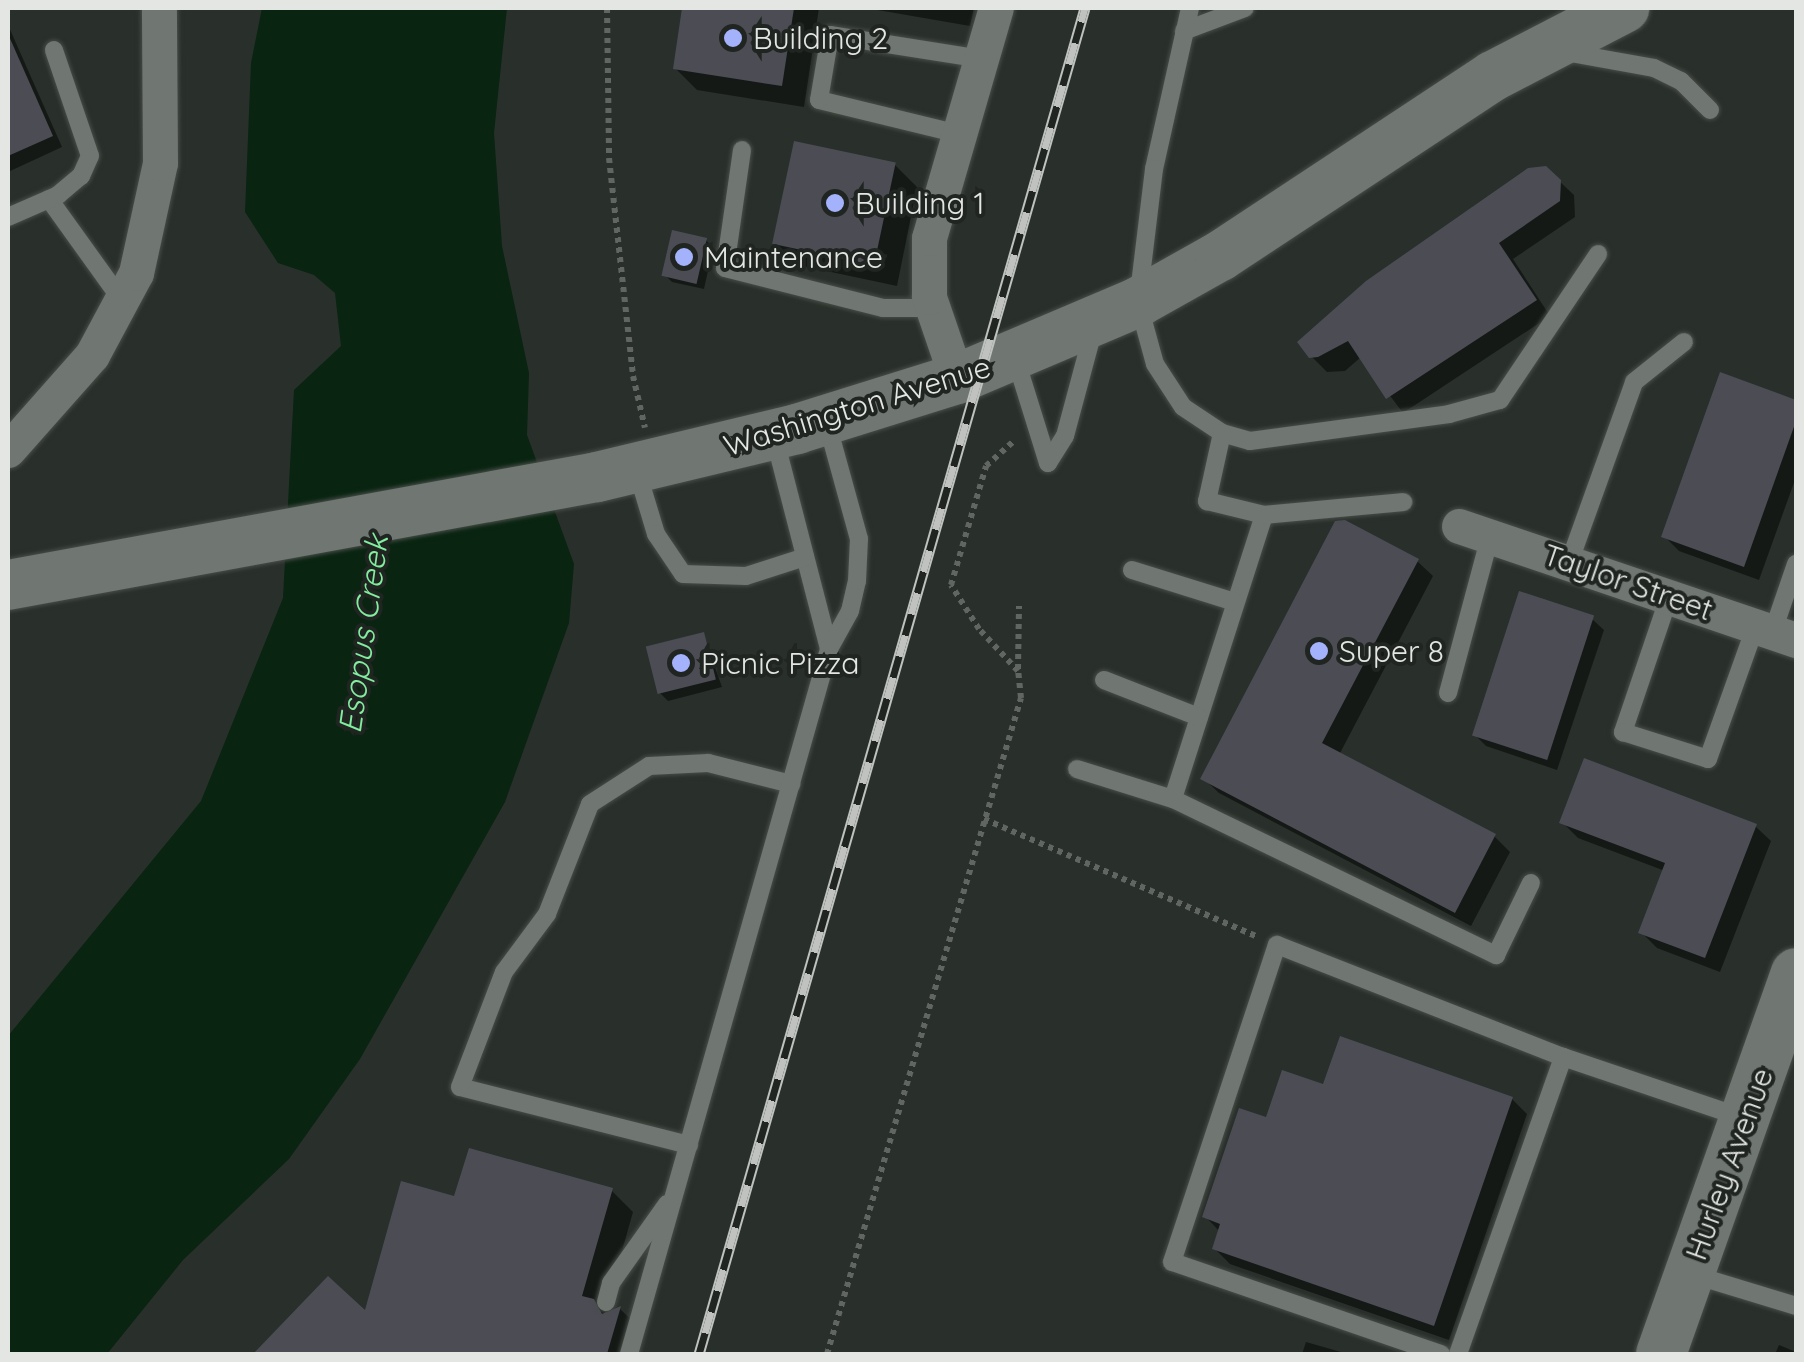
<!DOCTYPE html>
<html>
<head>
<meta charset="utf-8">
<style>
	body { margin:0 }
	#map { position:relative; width:1804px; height:1362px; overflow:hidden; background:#292f2a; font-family:Quicksand,sans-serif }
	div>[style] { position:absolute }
	.water>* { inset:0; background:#092411 }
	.shadow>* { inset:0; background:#0007 }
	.building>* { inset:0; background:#4c4d54; transform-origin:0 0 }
	.path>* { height:6px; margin-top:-3px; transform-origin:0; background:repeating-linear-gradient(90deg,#616662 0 5px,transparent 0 10px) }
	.roads { filter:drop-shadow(0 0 2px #484d49) drop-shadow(0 0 2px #484d49) }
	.lane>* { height:18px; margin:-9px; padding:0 9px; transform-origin:9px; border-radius:9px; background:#707671 }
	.street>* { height:35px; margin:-17.5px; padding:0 17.5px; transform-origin:17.5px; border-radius:17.5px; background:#707671 }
	.secondary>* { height:50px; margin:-25px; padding:0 25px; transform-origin:25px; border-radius:25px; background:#707671 }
	.rail>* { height:11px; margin-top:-5.5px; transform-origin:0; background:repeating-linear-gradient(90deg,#202521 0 22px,#bfc2bf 0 44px); box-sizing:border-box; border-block:2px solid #bfc2bf }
	.dots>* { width:28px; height:28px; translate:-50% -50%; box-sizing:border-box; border:5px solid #202521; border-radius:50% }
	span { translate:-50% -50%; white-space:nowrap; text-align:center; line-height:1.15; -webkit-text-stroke:8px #202521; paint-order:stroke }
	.poi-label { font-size:30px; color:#e3e6e3 }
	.left { translate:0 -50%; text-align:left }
	.street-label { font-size:30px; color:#e3e6e3 }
	.water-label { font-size:32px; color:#81ed9e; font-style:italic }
	.frame { position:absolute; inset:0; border:10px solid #e3e6e3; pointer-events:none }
</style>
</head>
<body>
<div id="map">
	<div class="water">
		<div style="clip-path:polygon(262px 8px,507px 8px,494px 133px,502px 246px,529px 373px,527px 435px,574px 564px,569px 623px,505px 802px,360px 1059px,289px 1159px,183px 1260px,107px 1354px,8px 1354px,8px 1036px,201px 801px,283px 598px,294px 390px,341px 346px,335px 293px,314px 275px,278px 263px,245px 212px,251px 63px)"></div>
	</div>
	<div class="shadow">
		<div style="clip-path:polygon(685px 8px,819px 8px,804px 107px,697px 90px,675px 68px)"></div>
		<div style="clip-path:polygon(866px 8px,974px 8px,970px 26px)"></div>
		<div style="clip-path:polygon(8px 25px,62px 147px,8px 172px)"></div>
		<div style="clip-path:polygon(895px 165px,917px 187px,897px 286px,798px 265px,776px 243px)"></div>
		<div style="clip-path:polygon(1557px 179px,1574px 195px,1575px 217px,1513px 259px,1550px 316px,1403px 413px,1361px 357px,1345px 371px,1327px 372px,1311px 356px)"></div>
		<div style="clip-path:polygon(706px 240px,713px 248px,704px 289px,672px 282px,665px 275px)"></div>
		<div style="clip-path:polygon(1721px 375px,1796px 402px,1796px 477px,1759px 580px,1679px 551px,1664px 536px)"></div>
		<div style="clip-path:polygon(1417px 561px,1433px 576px,1339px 755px,1494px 836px,1510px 852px,1471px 926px,1219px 793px,1203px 778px)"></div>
		<div style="clip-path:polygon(1592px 619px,1604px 630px,1557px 770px,1486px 746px,1474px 734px)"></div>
		<div style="clip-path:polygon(703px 634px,722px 687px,668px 701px,660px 693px)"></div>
		<div style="clip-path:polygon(1562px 822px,1755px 826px,1771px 841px,1720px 972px,1657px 948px,1641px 932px,1665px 871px,1578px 838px)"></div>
		<div style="clip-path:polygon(1325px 1087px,1512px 1099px,1527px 1114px,1449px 1340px,1230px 1264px,1215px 1249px,1220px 1232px,1205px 1216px)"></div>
		<div style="clip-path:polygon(611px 1190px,633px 1212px,604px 1315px,620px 1309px,642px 1330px,635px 1354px,256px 1354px,328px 1279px,366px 1315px,456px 1199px)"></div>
		<div style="clip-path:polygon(1306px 1342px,1348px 1354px,1302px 1354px)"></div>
		<div style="clip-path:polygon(1779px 1345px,1796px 1352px,1796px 1354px,1775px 1354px)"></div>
	</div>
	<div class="building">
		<div style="clip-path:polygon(682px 8px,794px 8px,782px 86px,673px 69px)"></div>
		<div style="clip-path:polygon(8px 34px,53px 136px,8px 156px)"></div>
		<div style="left:794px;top:141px;width:104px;height:105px;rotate:12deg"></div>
		<div style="clip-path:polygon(1546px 166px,1561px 180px,1560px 201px,1499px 243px,1537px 300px,1386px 399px,1348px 341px,1318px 357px,1309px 358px,1297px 342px,1366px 281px,1528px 168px)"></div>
		<div style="left:672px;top:230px;width:36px;height:47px;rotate:13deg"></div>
		<div style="clip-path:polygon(1720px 372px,1796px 400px,1796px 421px,1744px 567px,1661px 537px)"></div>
		<div style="clip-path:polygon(1345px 520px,1419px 559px,1322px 743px,1496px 834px,1455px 913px,1200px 779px,1335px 521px)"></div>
		<div style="left:1519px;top:591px;width:79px;height:152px;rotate:18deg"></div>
		<div style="left:704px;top:632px;width:49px;height:60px;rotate:76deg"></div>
		<div style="clip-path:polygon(1584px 758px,1757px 824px,1705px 958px,1638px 933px,1665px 863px,1559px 823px)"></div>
		<div style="clip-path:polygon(1340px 1036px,1513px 1097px,1434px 1326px,1212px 1249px,1220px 1224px,1202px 1217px,1239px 1108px,1266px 1117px,1282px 1070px,1323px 1084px)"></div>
		<div style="clip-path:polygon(469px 1148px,613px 1188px,582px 1296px,594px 1299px,602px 1314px,621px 1306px,607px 1354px,253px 1354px,328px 1276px,365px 1310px,401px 1181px,454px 1196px)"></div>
	</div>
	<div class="path">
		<div style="left:607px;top:8px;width:150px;rotate:89.2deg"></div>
		<div style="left:609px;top:158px;width:219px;rotate:83.7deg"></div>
		<div style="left:633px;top:376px;width:53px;rotate:77deg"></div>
		<div style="left:1018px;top:669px;width:63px;rotate:-89.1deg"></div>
		<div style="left:984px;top:819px;width:298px;rotate:23.3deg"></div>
		<div style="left:827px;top:1354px;width:684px;rotate:-73.53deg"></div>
		<div style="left:1021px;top:698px;width:27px;rotate:-96deg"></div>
		<div style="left:1018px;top:671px;width:57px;rotate:-132.9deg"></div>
		<div style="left:979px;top:629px;width:52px;rotate:-122.5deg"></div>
		<div style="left:951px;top:585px;width:124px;rotate:-73.6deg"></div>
		<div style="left:986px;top:466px;width:39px;rotate:-42deg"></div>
	</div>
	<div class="roads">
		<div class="lane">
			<div style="left:1190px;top:8px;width:165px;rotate:102.6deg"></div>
			<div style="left:1154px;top:169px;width:134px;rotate:96.9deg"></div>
			<div style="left:1138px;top:302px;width:64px;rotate:74.7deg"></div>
			<div style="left:1155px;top:364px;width:51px;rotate:56.9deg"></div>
			<div style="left:1183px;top:407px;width:47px;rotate:33.7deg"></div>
			<div style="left:1222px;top:433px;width:29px;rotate:16deg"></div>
			<div style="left:1250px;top:441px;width:201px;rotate:-7.7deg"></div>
			<div style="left:1449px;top:414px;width:53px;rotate:-15.4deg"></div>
			<div style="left:1500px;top:400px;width:176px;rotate:-56.1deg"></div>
			<div style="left:1184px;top:31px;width:65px;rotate:-20.7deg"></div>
			<div style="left:1565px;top:52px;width:90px;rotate:10.2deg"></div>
			<div style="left:1654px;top:68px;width:30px;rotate:26deg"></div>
			<div style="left:1681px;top:81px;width:41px;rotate:45deg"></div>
			<div style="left:959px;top:134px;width:144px;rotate:-166.3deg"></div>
			<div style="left:819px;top:100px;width:66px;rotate:-80.4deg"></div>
			<div style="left:830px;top:35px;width:153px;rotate:9deg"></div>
			<div style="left:742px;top:150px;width:119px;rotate:98.2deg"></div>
			<div style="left:725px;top:268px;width:163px;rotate:14.2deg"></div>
			<div style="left:883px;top:308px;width:49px"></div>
			<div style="left:49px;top:199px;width:127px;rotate:54.3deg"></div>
			<div style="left:8px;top:217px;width:55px;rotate:-23.7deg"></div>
			<div style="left:58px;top:195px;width:30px;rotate:-40deg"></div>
			<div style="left:81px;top:176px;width:22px;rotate:-66deg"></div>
			<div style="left:90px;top:156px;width:112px;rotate:-108.8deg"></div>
			<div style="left:1015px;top:357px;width:111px;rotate:72.7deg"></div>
			<div style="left:1222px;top:433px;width:70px;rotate:102.4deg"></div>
			<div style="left:1207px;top:501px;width:59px;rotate:13.8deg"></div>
			<div style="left:1264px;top:515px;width:298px;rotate:107.8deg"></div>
			<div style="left:1173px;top:799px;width:359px;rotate:25.8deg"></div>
			<div style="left:1496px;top:955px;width:80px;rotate:-64.1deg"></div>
			<div style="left:774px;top:436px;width:220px;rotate:75.5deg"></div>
			<div style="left:1048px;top:463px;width:32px;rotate:-58deg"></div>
			<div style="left:1065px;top:436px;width:112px;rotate:-75deg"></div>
			<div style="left:637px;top:471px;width:66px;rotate:73.2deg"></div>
			<div style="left:656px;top:534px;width:48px;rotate:56deg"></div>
			<div style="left:683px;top:574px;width:63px;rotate:1.8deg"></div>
			<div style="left:746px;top:576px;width:62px;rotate:-17.9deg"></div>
			<div style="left:1264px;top:515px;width:140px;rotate:-5.3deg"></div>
			<div style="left:1569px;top:563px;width:192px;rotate:-70.2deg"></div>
			<div style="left:1634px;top:382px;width:64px;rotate:-38.7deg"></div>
			<div style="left:1132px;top:570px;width:108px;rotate:17.3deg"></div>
			<div style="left:1669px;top:597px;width:143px;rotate:108.8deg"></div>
			<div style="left:1623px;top:732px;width:89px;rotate:17.6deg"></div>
			<div style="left:1708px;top:759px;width:142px;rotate:-70.3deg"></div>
			<div style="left:1773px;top:631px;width:71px;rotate:-71.1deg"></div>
			<div style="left:1104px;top:680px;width:102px;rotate:21.3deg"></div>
			<div style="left:1448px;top:693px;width:163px;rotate:-75deg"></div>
			<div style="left:1077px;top:769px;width:101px;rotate:17.4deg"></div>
			<div style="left:689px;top:1145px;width:236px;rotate:-165.8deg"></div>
			<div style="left:460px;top:1087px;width:123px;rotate:-69.1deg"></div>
			<div style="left:504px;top:972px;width:72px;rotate:-53.4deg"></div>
			<div style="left:547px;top:914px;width:118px;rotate:-68.6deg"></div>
			<div style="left:590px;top:804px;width:70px;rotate:-32.8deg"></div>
			<div style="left:649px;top:766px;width:59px;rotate:-2.9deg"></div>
			<div style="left:708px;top:763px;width:86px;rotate:14.2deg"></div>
			<div style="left:1691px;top:1274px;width:110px;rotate:16.9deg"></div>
			<div style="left:606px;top:1302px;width:20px;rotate:-75deg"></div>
			<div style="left:611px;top:1283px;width:97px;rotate:-54.7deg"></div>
			<div style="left:629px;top:1354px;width:733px;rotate:-74.16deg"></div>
			<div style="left:829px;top:649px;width:43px;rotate:-61.1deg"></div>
			<div style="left:850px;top:611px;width:31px;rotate:-77deg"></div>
			<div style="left:857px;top:581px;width:42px;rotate:-87.3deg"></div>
			<div style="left:859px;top:539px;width:120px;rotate:-105.4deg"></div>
			<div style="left:1441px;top:1354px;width:284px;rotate:-161.1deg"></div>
			<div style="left:1172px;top:1262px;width:334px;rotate:-71.7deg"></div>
			<div style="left:1277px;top:945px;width:307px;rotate:21.4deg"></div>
			<div style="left:1563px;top:1057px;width:187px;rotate:18.7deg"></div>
			<div style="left:1458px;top:1354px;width:315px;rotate:-70.5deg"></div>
		</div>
		<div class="street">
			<div style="left:957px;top:379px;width:87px;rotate:-108.9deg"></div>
			<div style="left:929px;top:297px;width:59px;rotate:-90deg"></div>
			<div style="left:929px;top:238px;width:240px;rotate:-73.8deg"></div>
			<div style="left:8px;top:450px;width:127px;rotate:-48.5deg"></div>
			<div style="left:92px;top:355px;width:93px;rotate:-61.8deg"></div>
			<div style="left:136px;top:273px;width:113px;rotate:-77.7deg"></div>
			<div style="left:160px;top:163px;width:155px;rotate:-90.4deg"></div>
			<div style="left:1459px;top:526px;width:356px;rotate:18.7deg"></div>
		</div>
		<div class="secondary">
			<div style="left:8px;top:585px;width:599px;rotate:-10.39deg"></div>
			<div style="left:597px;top:477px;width:206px;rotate:-13.5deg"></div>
			<div style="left:797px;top:429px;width:168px;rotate:-17.4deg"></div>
			<div style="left:957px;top:379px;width:197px;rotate:-23deg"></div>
			<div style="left:1138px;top:302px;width:94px;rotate:-29.3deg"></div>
			<div style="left:1220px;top:256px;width:327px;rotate:-33.4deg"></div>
			<div style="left:1493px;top:76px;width:148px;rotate:-27.4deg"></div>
			<div style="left:1661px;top:1354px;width:404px;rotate:-70.5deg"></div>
		</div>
	</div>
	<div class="rail">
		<div style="left:699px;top:1354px;width:1400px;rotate:-74deg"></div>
	</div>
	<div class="dots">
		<div style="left:733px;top:38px;background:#a4b2fc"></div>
		<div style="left:835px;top:203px;background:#a4b2fc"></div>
		<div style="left:684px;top:257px;background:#a4b2fc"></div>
		<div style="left:1319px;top:651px;background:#a4b2fc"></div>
		<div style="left:681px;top:663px;background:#a4b2fc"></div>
	</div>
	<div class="poi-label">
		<span class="left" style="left:753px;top:38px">Building 2</span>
		<span class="left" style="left:855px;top:203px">Building 1</span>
		<span class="left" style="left:704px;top:257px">Maintenance</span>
		<span class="left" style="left:1339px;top:651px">Super 8</span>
		<span class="left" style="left:701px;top:663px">Picnic Pizza</span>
	</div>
	<div class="street-label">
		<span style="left:857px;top:406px;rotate:-17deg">Washington Avenue</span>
		<span style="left:1628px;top:582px;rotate:19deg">Taylor Street</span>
		<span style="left:1729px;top:1164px;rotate:-70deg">Hurley Avenue</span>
	</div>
	<div class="water-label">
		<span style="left:363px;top:634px;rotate:-82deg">Esopus Creek</span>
	</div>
	<div class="frame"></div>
</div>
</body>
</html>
